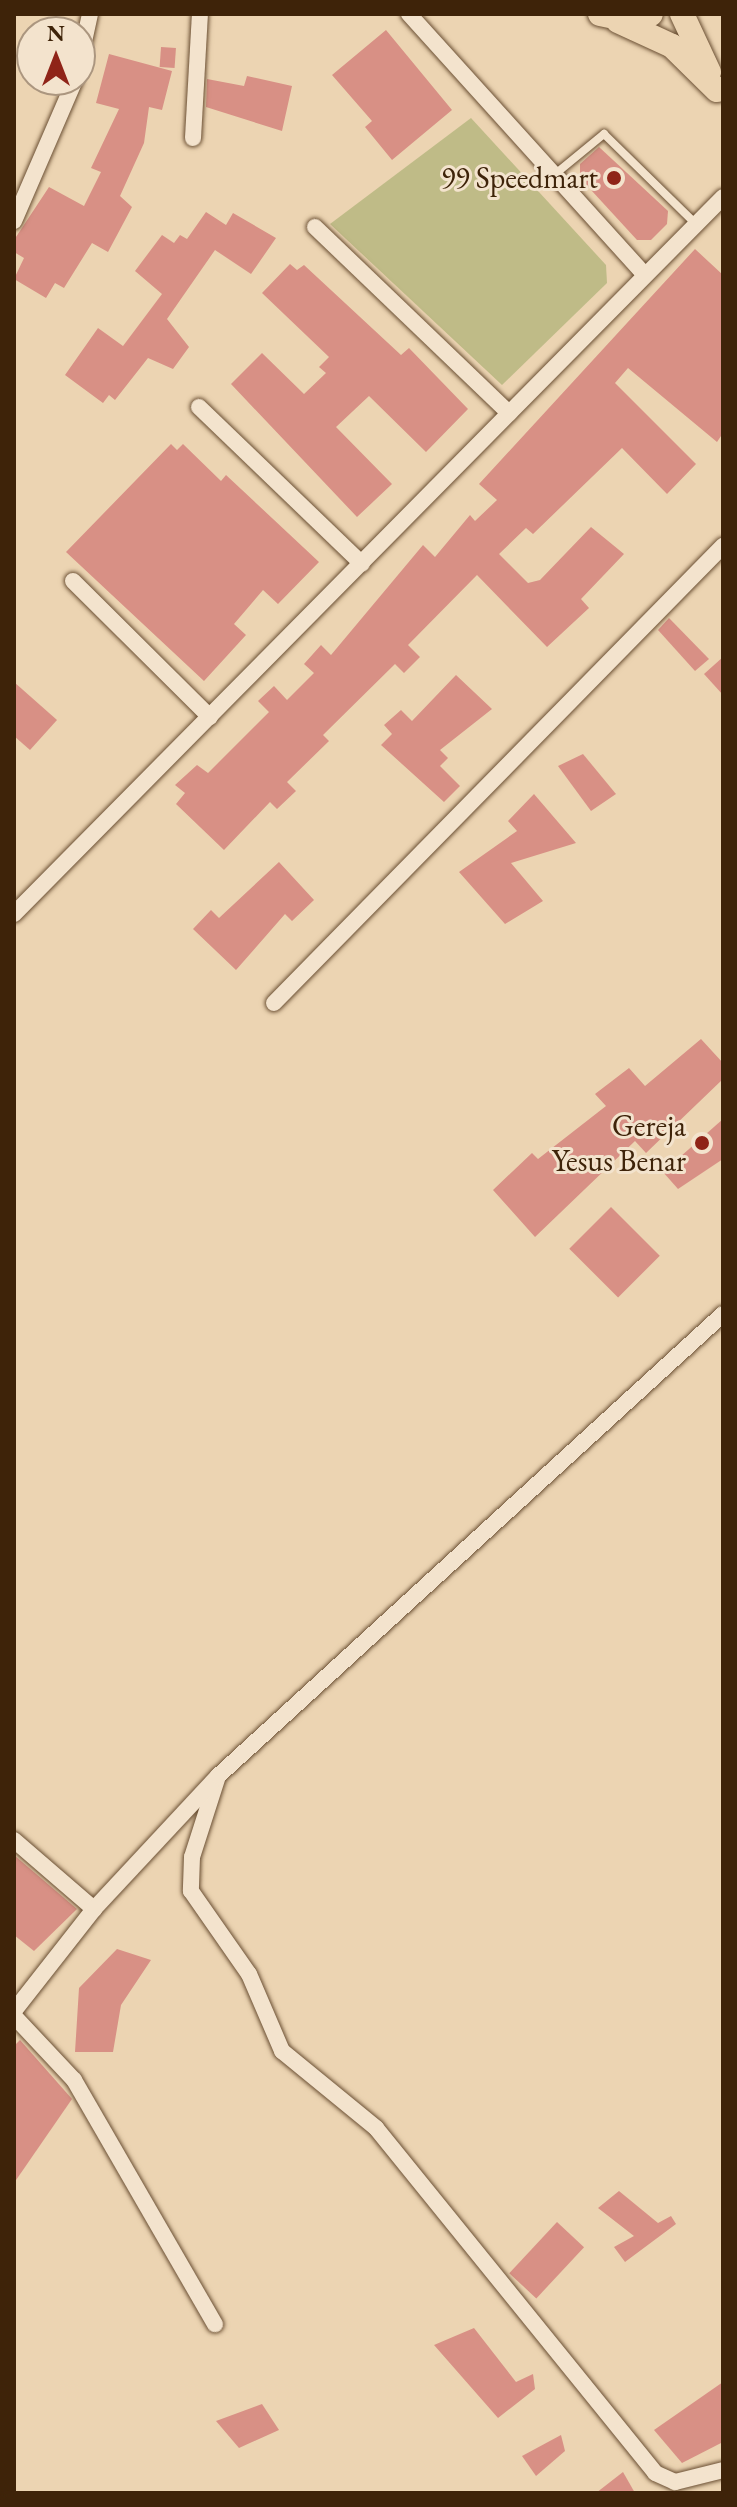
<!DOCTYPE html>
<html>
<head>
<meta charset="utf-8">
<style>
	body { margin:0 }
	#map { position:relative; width:737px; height:2507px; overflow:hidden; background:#ecd4b2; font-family:"EB Garamond",serif }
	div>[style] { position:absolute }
	.green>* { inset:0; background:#bfbb87 }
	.building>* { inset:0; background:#d89085; transform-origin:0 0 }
	.roads { filter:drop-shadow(0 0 2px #6a4f33) drop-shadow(0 0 2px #6a4f33) }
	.service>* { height:8px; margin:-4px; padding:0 4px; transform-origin:4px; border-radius:4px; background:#f3e3cd }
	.minor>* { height:16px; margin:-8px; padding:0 8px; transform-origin:8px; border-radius:8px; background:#f3e3cd }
	.primary>* { height:24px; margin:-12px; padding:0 12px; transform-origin:12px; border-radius:12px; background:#ecd4b2 }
	.dots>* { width:22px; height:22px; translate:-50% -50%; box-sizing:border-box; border:4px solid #f3e3cd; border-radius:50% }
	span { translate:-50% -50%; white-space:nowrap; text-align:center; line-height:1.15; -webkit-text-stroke:6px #f3e3cd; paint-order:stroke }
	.poi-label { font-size:30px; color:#3e2309 }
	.right { translate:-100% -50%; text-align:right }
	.frame { position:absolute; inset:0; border:16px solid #3e2309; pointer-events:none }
	.north { position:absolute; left:16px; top:16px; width:80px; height:80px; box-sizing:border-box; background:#f3e3cd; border:2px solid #ab967f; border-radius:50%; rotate:0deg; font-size:22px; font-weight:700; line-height:32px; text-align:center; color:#3e2309 }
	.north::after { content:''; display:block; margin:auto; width:28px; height:36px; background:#8f2418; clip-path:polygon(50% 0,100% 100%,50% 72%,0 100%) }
</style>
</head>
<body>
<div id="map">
	<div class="green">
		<div style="clip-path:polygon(471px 118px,606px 265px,607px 283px,502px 385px,330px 224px)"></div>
	</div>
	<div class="building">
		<div style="clip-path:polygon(386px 30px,452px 110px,392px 160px,365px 127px,372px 121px,332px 75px)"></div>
		<div style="left:161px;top:47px;width:15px;height:20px;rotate:4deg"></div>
		<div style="clip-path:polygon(109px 54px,172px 71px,162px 110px,149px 107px,144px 143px,120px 196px,132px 207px,108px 252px,92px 243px,64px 288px,55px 283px,46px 298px,14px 279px,24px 258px,14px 252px,14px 240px,49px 187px,84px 206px,101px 172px,91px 168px,119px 109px,96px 103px)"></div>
		<div style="clip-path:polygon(247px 76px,292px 86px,282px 131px,206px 107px,207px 79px,244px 86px)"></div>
		<div style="clip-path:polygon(599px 147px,668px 211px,667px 224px,651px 240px,637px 240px,580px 178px,580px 164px)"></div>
		<div style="clip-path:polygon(206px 212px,226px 225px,233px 213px,276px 238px,251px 274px,215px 250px,167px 319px,189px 347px,173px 369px,148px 358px,115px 400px,109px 395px,103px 403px,65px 375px,98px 328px,123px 346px,162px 294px,135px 271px,162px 235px,174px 243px,180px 235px,187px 239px)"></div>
		<div style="clip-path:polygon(695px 249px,723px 275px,723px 433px,717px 442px,628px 368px,615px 383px,696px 464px,667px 494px,622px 448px,533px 534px,526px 528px,499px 554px,528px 583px,540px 580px,591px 527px,624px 554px,581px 599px,589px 608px,547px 647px,477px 575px,408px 645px,420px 657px,404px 673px,395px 664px,323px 735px,329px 741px,287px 782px,296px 791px,277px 809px,270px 802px,224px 850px,176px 804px,185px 793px,175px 785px,197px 765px,208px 773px,269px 712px,258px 701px,274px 686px,287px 700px,314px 673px,304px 664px,321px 645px,331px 655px,423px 545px,435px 557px,470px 515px,475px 521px,497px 500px,479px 484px)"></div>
		<div style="clip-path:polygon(290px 264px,297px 270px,304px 265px,401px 355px,409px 348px,468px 409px,426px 452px,369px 396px,336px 427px,392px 484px,357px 517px,231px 384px,262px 353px,304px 394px,326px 373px,319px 367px,329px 357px,262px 293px)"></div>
		<div style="clip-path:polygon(171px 444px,177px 450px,183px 444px,221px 481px,226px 475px,319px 562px,278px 604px,263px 590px,234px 624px,246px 635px,204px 681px,66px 552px)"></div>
		<div style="clip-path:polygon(669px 618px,709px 659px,695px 671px,658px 630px)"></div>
		<div style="clip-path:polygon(723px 657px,723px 695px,704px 674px)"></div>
		<div style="clip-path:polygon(456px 675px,492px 709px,440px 750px,448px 758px,440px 766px,460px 786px,444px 802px,381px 745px,392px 734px,384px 725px,401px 710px,412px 721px)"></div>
		<div style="clip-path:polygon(14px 682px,57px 720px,30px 750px,14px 736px)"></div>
		<div style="clip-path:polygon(583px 754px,616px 794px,591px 811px,558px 766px)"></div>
		<div style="clip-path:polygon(534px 794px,576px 843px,511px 863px,543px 901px,505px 924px,459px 872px,517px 831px,508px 821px)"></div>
		<div style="clip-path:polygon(279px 862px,314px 900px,292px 921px,285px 914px,236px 970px,193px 929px,211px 910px,219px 918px)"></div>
		<div style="clip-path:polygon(701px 1039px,723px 1063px,723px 1079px,646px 1153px,635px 1141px,535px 1237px,493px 1190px,532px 1153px,538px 1159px,606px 1106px,595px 1094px,629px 1068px,645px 1086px)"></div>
		<div style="clip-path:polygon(723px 1119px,723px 1159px,678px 1189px,663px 1172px)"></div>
		<div style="left:611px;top:1207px;width:69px;height:59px;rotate:45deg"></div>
		<div style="clip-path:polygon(14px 1855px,77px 1909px,34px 1951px,14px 1935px)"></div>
		<div style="clip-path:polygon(117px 1949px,151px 1960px,121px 2005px,113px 2052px,75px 2052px,79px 1988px)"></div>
		<div style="clip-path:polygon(20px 2040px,72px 2099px,14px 2183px,14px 2046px)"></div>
		<div style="clip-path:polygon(619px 2191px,658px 2223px,671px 2216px,676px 2224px,625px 2262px,614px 2247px,634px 2236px,598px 2208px)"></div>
		<div style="left:557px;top:2222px;width:37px;height:70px;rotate:43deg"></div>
		<div style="clip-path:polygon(474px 2328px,516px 2382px,533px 2374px,535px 2389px,498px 2418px,434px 2345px)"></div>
		<div style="clip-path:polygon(723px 2382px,723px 2442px,682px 2463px,654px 2430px)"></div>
		<div style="clip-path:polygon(262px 2404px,279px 2430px,239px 2448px,216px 2421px)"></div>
		<div style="clip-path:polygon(561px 2435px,565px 2451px,536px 2476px,522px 2456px)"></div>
		<div style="clip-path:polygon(623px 2472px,635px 2493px,596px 2493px)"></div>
	</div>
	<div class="roads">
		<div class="service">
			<div style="left:554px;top:175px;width:65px;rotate:-39.4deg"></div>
			<div style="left:604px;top:134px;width:127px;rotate:44.4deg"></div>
		</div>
		<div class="minor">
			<div style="left:409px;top:14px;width:349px;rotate:47.9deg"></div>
			<div style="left:80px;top:60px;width:47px;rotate:-77.7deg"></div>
			<div style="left:193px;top:138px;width:124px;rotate:-86.8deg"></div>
			<div style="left:14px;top:221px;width:154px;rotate:-66.6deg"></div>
			<div style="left:315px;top:227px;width:269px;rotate:43.8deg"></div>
			<div style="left:199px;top:407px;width:226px;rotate:43.9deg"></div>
			<div style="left:73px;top:581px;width:193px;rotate:44.8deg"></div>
			<div style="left:14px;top:914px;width:1008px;rotate:-45.32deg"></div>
			<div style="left:274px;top:1003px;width:641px;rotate:-45.51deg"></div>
			<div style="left:218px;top:1776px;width:85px;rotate:107.8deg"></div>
			<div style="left:192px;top:1857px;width:34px;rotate:92deg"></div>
			<div style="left:191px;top:1891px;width:101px;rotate:55.1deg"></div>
			<div style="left:249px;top:1974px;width:84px;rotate:66.8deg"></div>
			<div style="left:282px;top:2051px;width:122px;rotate:39.3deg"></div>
			<div style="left:376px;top:2128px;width:444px;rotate:51deg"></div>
			<div style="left:655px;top:2473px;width:22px;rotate:24deg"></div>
			<div style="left:675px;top:2482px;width:49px;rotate:-14deg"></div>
			<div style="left:14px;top:1840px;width:106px;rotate:40.8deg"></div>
			<div style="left:14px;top:2011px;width:130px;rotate:-51.9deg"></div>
			<div style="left:94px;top:1909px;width:182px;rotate:-47deg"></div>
			<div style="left:218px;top:1776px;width:684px;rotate:-42.45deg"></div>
			<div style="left:14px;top:2016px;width:88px;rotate:46.8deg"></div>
			<div style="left:74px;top:2080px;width:282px;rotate:60deg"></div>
		</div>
		<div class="primary">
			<div style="left:600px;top:14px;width:33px;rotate:12deg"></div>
			<div style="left:632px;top:21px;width:20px;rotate:-20deg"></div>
			<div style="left:682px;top:14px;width:64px;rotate:65deg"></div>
			<div style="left:618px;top:21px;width:60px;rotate:24.8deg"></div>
			<div style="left:672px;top:46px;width:63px;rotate:44.4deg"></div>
		</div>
	</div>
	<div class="dots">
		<div style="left:614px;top:178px;background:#8f2418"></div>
		<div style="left:702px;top:1143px;background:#8f2418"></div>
	</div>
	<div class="poi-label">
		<span class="right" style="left:598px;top:178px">99 Speedmart</span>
		<span class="right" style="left:686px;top:1143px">Gereja<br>Yesus Benar</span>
	</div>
	<div class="frame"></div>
	<div class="north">N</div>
</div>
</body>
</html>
